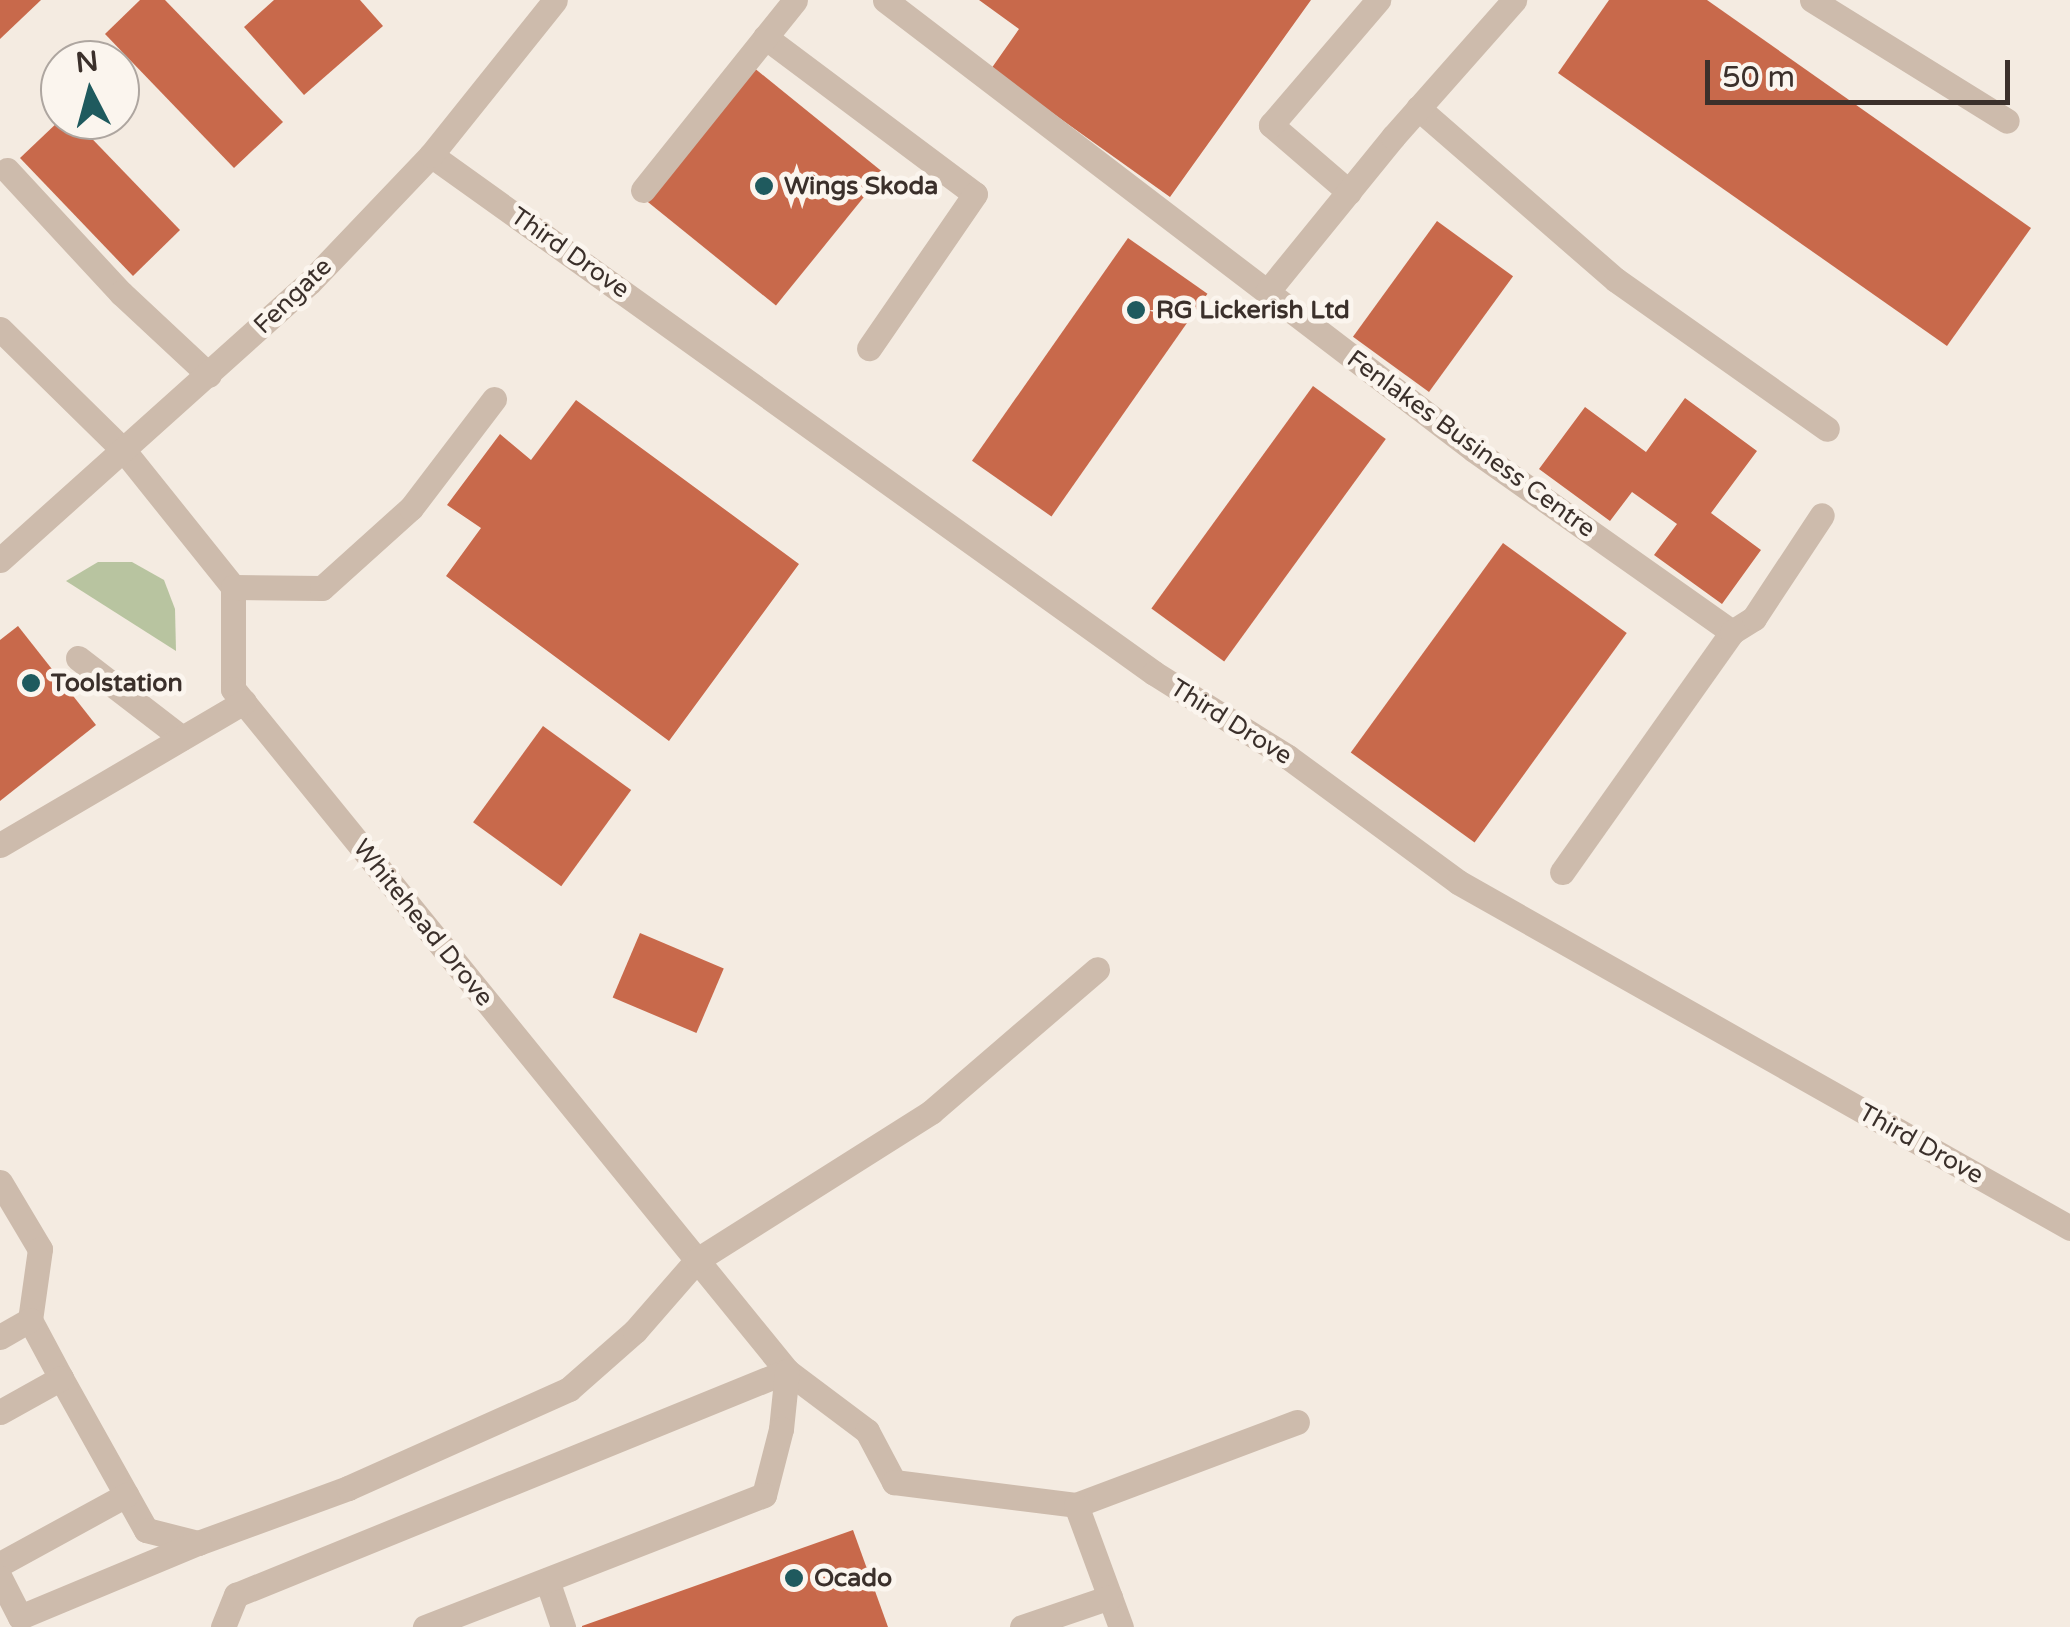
<!DOCTYPE html>
<html>
<head>
<meta charset="utf-8">
<style>
	body { margin:0 }
	#map { position:relative; width:2070px; height:1627px; overflow:hidden; background:#f4ebe1; font-family:"Varela Round",sans-serif }
	div>[style] { position:absolute }
	.green>* { inset:0; background:#b8c4a0 }
	.building>* { inset:0; background:#c8694b; transform-origin:0 0 }
	.minor>* { height:25px; margin:-12.5px; padding:0 12.5px; transform-origin:12.5px; border-radius:12.5px; background:#cdbbac }
	.dots>* { width:28px; height:28px; translate:-50% -50%; box-sizing:border-box; border:5px solid #fbf5ee; border-radius:50% }
	span { translate:-50% -50%; white-space:nowrap; text-align:center; line-height:1.15; -webkit-text-stroke:10px #fbf5ee; paint-order:stroke }
	.poi-label { font-size:25px; color:#3b302b; font-weight:700 }
	.left { translate:0 -50%; text-align:left }
	.street-label { font-size:25px; color:#3b302b }
	.north { position:absolute; left:40px; top:40px; width:100px; height:100px; box-sizing:border-box; background:#fbf5ee; border:2px solid #aea6a0; border-radius:50%; rotate:354deg; font-size:28px; font-weight:700; line-height:40px; text-align:center; color:#3b302b }
	.north::after { content:''; display:block; margin:auto; width:35px; height:45px; background:#1f5a5e; clip-path:polygon(50% 0,100% 100%,50% 72%,0 100%) }
	.scale { position:absolute; left:1705px; top:60px; width:305px; height:45px; box-sizing:border-box; border:5px solid #3b302b; border-top:0; padding-left:12px; font-size:30px; line-height:35px; white-space:nowrap; color:#3b302b; -webkit-text-stroke:8px #fbf5ee; paint-order:stroke }
</style>
</head>
<body>
<div id="map">
	<div class="green">
		<div style="clip-path:polygon(98px 562px,132px 562px,164px 580px,175px 609px,176px 651px,66px 581px)"></div>
	</div>
	<div class="building">
		<div style="clip-path:polygon(0 0,41px 0,0 39px)"></div>
		<div style="clip-path:polygon(140px 0,165px 0,283px 122px,234px 168px,105px 34px)"></div>
		<div style="clip-path:polygon(274px 0,360px 0,383px 26px,304px 95px,244px 27px)"></div>
		<div style="clip-path:polygon(979px 0,1311px 0,1170px 197px,991px 69px,1019px 29px)"></div>
		<div style="clip-path:polygon(1609px 0,1707px 0,2031px 228px,1947px 346px,1558px 73px)"></div>
		<div style="left:753px;top:67px;width:168px;height:171px;rotate:39deg"></div>
		<div style="clip-path:polygon(60px 120px,74px 120px,180px 230px,133px 276px,20px 158px)"></div>
		<div style="left:1437px;top:221px;width:94px;height:143px;rotate:36deg"></div>
		<div style="left:1128px;top:238px;width:97px;height:272px;rotate:35deg"></div>
		<div style="left:1313px;top:386px;width:90px;height:275px;rotate:36deg"></div>
		<div style="clip-path:polygon(1685px 398px,1757px 451px,1711px 513px,1761px 550px,1722px 604px,1654px 555px,1677px 524px,1632px 492px,1610px 521px,1539px 469px,1585px 407px,1646px 452px)"></div>
		<div style="clip-path:polygon(576px 400px,799px 564px,669px 741px,446px 576px,481px 528px,447px 505px,500px 434px,531px 460px)"></div>
		<div style="left:1503px;top:543px;width:153px;height:259px;rotate:36deg"></div>
		<div style="clip-path:polygon(18px 626px,96px 725px,0 801px,0 640px)"></div>
		<div style="left:543px;top:726px;width:109px;height:119px;rotate:36deg"></div>
		<div style="left:640px;top:933px;width:91px;height:70px;rotate:23deg"></div>
		<div style="clip-path:polygon(853px 1530px,888px 1627px,582px 1627px,582px 1626px)"></div>
	</div>
	<div class="minor">
		<div style="left:885px;top:0;width:741px;rotate:37.38deg"></div>
		<div style="left:1474px;top:450px;width:316px;rotate:35.2deg"></div>
		<div style="left:1732px;top:632px;width:294px;rotate:125.3deg"></div>
		<div style="left:1812px;top:0;width:229px;rotate:31.8deg"></div>
		<div style="left:765px;top:37px;width:262px;rotate:36.8deg"></div>
		<div style="left:975px;top:194px;width:187px;rotate:124.5deg"></div>
		<div style="left:1418px;top:108px;width:262px;rotate:41deg"></div>
		<div style="left:1616px;top:280px;width:258px;rotate:35.2deg"></div>
		<div style="left:431px;top:155px;width:889px;rotate:35.62deg"></div>
		<div style="left:1154px;top:673px;width:158px;rotate:32.1deg"></div>
		<div style="left:1288px;top:757px;width:211px;rotate:36.3deg"></div>
		<div style="left:1458px;top:882px;width:703px;rotate:29.48deg"></div>
		<div style="left:7px;top:170px;width:168px;rotate:47.2deg"></div>
		<div style="left:121px;top:293px;width:120px;rotate:43deg"></div>
		<div style="left:643px;top:190px;width:243px;rotate:-51.3deg"></div>
		<div style="left:1349px;top:192px;width:103px;rotate:-139.3deg"></div>
		<div style="left:1271px;top:125px;width:165px;rotate:-49.4deg"></div>
		<div style="left:1267px;top:292px;width:200px;rotate:-50.9deg"></div>
		<div style="left:1393px;top:137px;width:183px;rotate:-48.5deg"></div>
		<div style="left:0;top:329px;width:175px;rotate:44.5deg"></div>
		<div style="left:125px;top:452px;width:173px;rotate:51.3deg"></div>
		<div style="left:233px;top:587px;width:102px;rotate:90deg"></div>
		<div style="left:233px;top:689px;width:879px;rotate:50.91deg"></div>
		<div style="left:787px;top:1371px;width:100px;rotate:36.9deg"></div>
		<div style="left:867px;top:1431px;width:58px;rotate:62.1deg"></div>
		<div style="left:894px;top:1482px;width:183px;rotate:7.2deg"></div>
		<div style="left:1076px;top:1505px;width:236px;rotate:-20.6deg"></div>
		<div style="left:0;top:560px;width:416px;rotate:-41.9deg"></div>
		<div style="left:310px;top:282px;width:175px;rotate:-46.4deg"></div>
		<div style="left:431px;top:155px;width:198px;rotate:-51.3deg"></div>
		<div style="left:233px;top:587px;width:89px;rotate:0.6deg"></div>
		<div style="left:322px;top:588px;width:120px;rotate:-42deg"></div>
		<div style="left:411px;top:508px;width:137px;rotate:-52.7deg"></div>
		<div style="left:1732px;top:632px;width:26px;rotate:-32deg"></div>
		<div style="left:1754px;top:618px;width:123px;rotate:-56.6deg"></div>
		<div style="left:78px;top:658px;width:131px;rotate:37.6deg"></div>
		<div style="left:0;top:845px;width:283px;rotate:-30.4deg"></div>
		<div style="left:0;top:1182px;width:78px;rotate:59.2deg"></div>
		<div style="left:40px;top:1249px;width:72px;rotate:98deg"></div>
		<div style="left:30px;top:1320px;width:66px;rotate:61.9deg"></div>
		<div style="left:61px;top:1378px;width:174px;rotate:60.8deg"></div>
		<div style="left:146px;top:1530px;width:54px;rotate:14deg"></div>
		<div style="left:198px;top:1543px;width:160px;rotate:-20.1deg"></div>
		<div style="left:348px;top:1488px;width:242px;rotate:-24.1deg"></div>
		<div style="left:569px;top:1389px;width:88px;rotate:-41.3deg"></div>
		<div style="left:635px;top:1331px;width:94px;rotate:-48.9deg"></div>
		<div style="left:697px;top:1260px;width:277px;rotate:-32.3deg"></div>
		<div style="left:931px;top:1112px;width:219px;rotate:-40.7deg"></div>
		<div style="left:0;top:1337px;width:34px;rotate:-30deg"></div>
		<div style="left:0;top:1412px;width:70px;rotate:-29.1deg"></div>
		<div style="left:1076px;top:1505px;width:130px;rotate:69.8deg"></div>
		<div style="left:0;top:1564px;width:144px;rotate:-28.7deg"></div>
		<div style="left:0;top:1578px;width:44px;rotate:62.9deg"></div>
		<div style="left:20px;top:1617px;width:193px;rotate:-22.6deg"></div>
		<div style="left:547px;top:1580px;width:50px;rotate:71.2deg"></div>
		<div style="left:223px;top:1627px;width:35px;rotate:-68deg"></div>
		<div style="left:236px;top:1595px;width:595px;rotate:-22.12deg"></div>
		<div style="left:787px;top:1371px;width:58px;rotate:95.9deg"></div>
		<div style="left:781px;top:1429px;width:68px;rotate:104.4deg"></div>
		<div style="left:764px;top:1495px;width:364px;rotate:158.7deg"></div>
		<div style="left:1022px;top:1627px;width:93px;rotate:-18.8deg"></div>
	</div>
	<div class="dots">
		<div style="left:764px;top:186px;background:#1f5a5e"></div>
		<div style="left:1136px;top:310px;background:#1f5a5e"></div>
		<div style="left:31px;top:683px;background:#1f5a5e"></div>
		<div style="left:794px;top:1578px;background:#1f5a5e"></div>
	</div>
	<div class="poi-label">
		<span class="left" style="left:784px;top:186px">Wings Skoda</span>
		<span class="left" style="left:1156px;top:310px">RG Lickerish Ltd</span>
		<span class="left" style="left:51px;top:683px">Toolstation</span>
		<span class="left" style="left:814px;top:1578px">Ocado</span>
	</div>
	<div class="street-label">
		<span style="left:570px;top:253px;rotate:35deg">Third Drove</span>
		<span style="left:293px;top:296px;rotate:-44deg">Fengate</span>
		<span style="left:1471px;top:444px;rotate:36deg">Fenlakes Business Centre</span>
		<span style="left:1231px;top:722px;rotate:32deg">Third Drove</span>
		<span style="left:423px;top:923px;rotate:51deg">Whitehead Drove</span>
		<span style="left:1921px;top:1144px;rotate:29deg">Third Drove</span>
	</div>
	<div class="north">N</div>
	<div class="scale">50 m</div>
</div>
</body>
</html>
